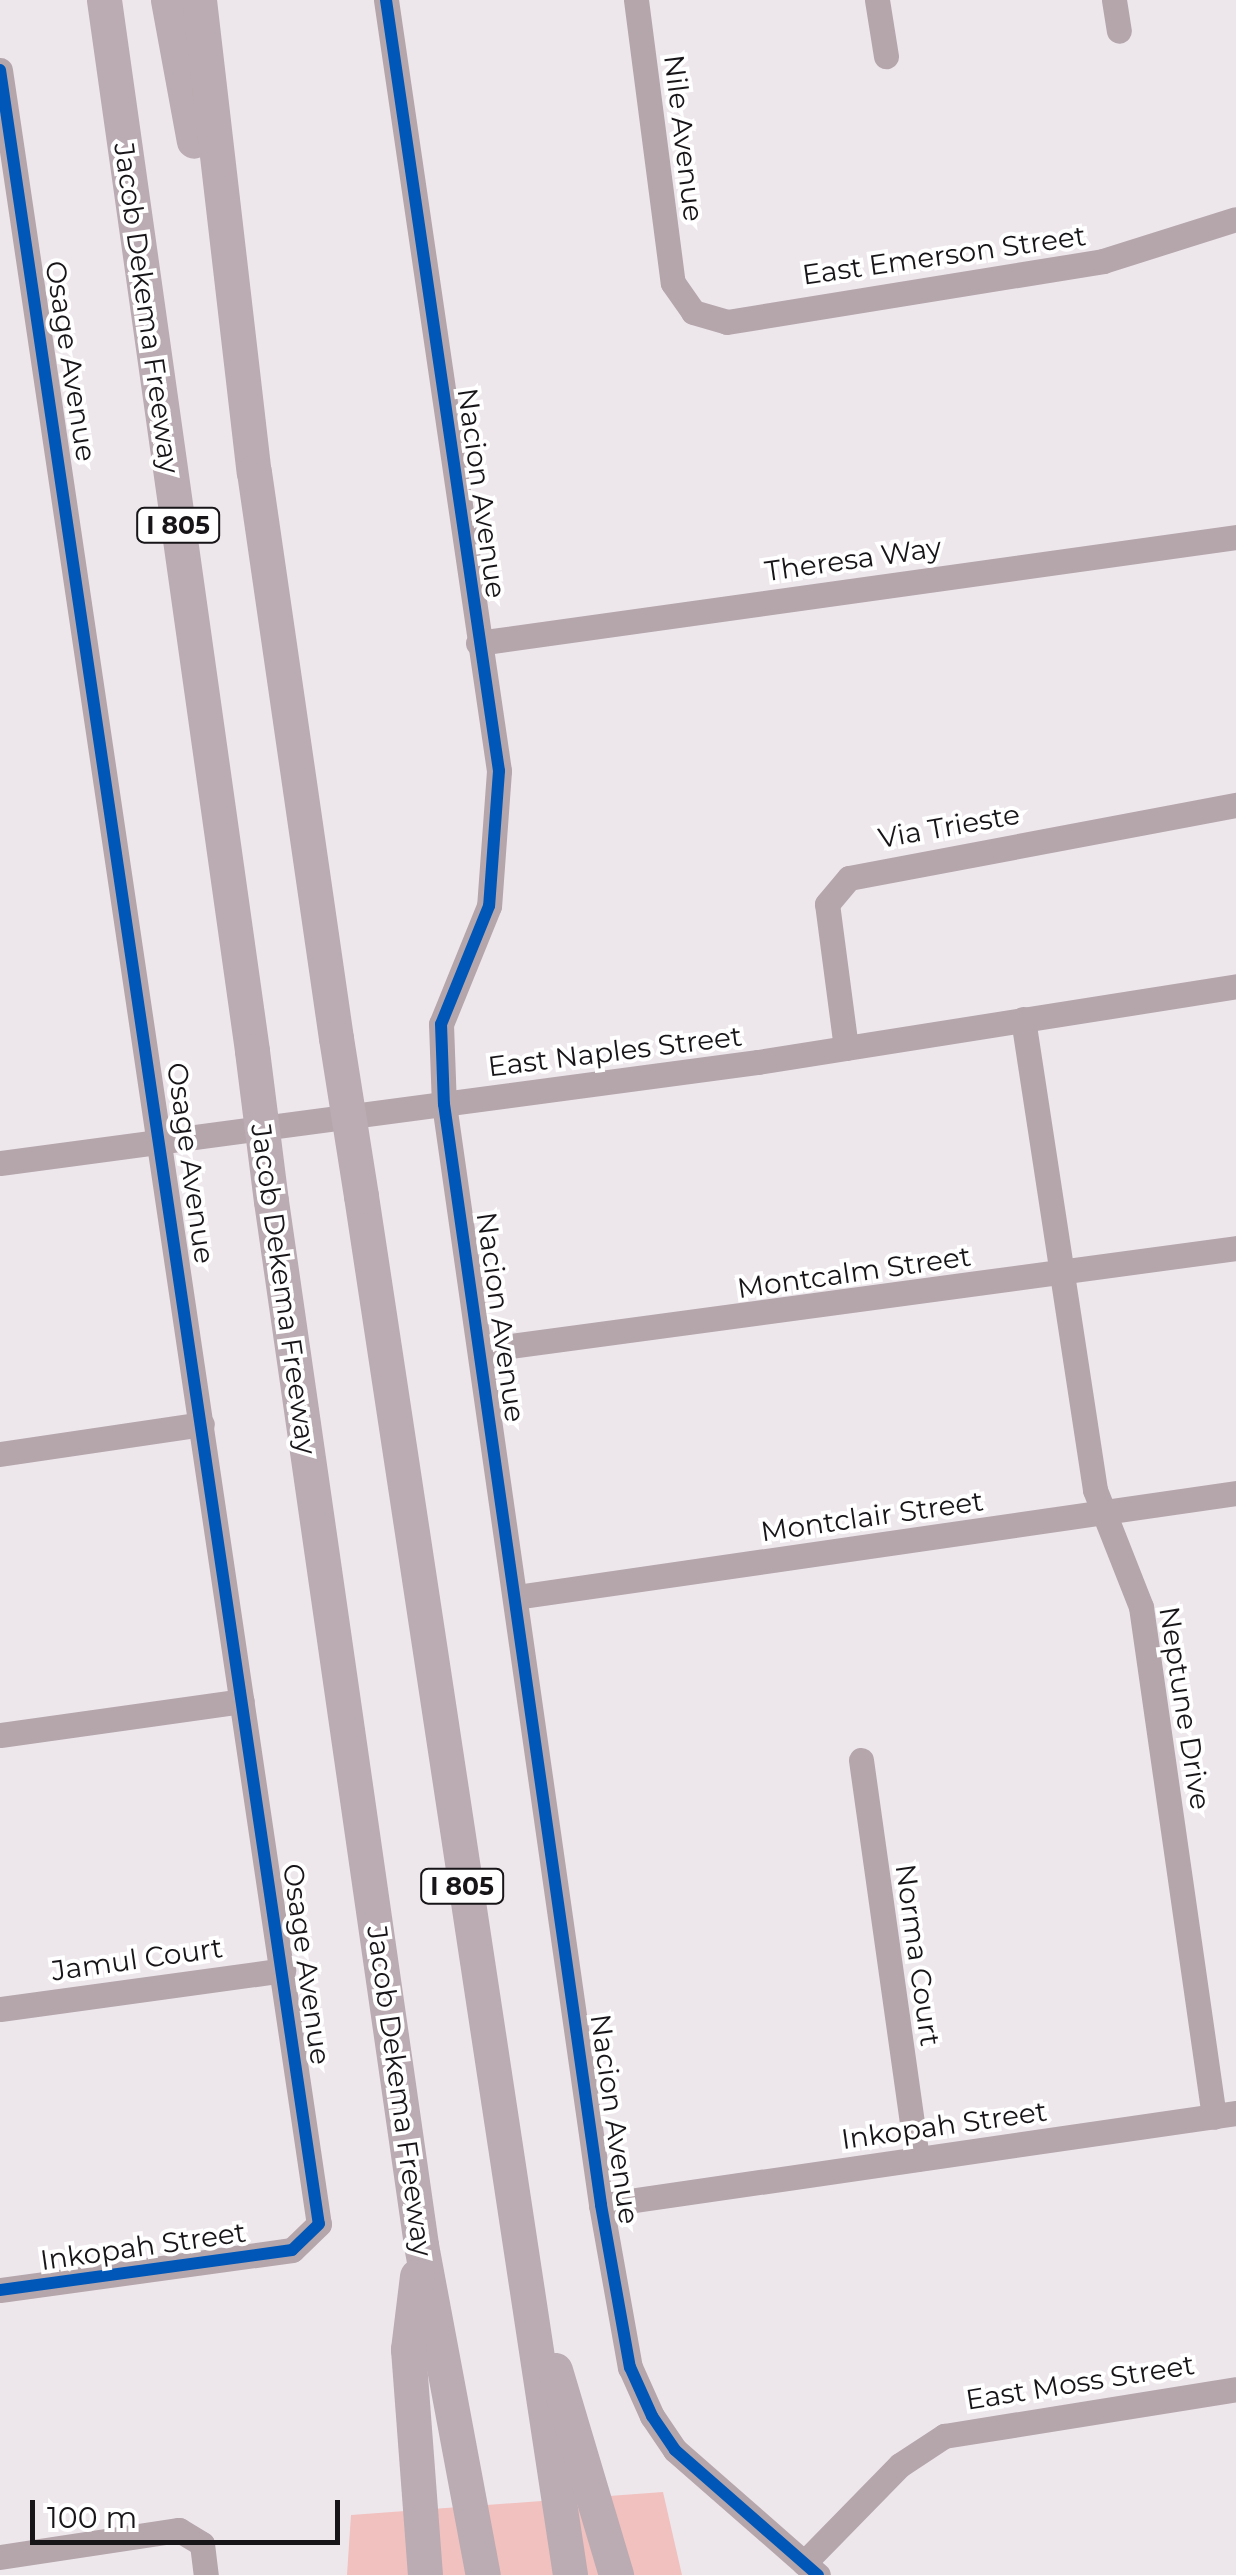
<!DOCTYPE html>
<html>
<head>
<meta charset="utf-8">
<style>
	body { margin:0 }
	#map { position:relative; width:1236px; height:2575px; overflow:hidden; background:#ede7ec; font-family:Montserrat,sans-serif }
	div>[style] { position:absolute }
	.green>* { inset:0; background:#f1c1bf }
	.minor>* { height:25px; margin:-12.5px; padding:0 12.5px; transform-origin:12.5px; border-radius:12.5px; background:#b5a6ac }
	.highway>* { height:35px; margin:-17.5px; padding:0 17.5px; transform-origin:17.5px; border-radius:17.5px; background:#baacb2 }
	.highway-bridge>* { height:35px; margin:-17.5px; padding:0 17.5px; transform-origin:17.5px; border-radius:17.5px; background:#baacb2 }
	.cycleway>* { height:12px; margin:-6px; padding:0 6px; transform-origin:6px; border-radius:6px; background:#0057b8 }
	span { translate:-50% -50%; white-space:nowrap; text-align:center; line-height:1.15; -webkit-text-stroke:8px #fff; paint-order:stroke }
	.shield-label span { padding:2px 8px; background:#fff; border:2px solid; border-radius:8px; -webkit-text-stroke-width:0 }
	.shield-label { font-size:25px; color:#181518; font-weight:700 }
	.street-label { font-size:28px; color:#181518 }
	.scale { position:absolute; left:30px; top:2500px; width:310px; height:45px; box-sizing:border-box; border:5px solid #181518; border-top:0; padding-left:12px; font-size:30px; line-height:35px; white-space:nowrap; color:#181518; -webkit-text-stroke:8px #fff; paint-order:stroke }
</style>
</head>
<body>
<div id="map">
	<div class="green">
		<div style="clip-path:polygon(663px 2492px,682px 2575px,347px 2575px,351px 2515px)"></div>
	</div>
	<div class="minor">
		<div style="left:386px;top:0;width:779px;rotate:81.66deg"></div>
		<div style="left:499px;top:771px;width:135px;rotate:94.2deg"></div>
		<div style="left:489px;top:906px;width:127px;rotate:112.1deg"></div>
		<div style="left:441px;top:1024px;width:80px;rotate:87.9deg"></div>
		<div style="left:444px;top:1104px;width:1112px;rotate:81.88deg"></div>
		<div style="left:601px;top:2205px;width:165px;rotate:79.9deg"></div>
		<div style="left:630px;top:2367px;width:54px;rotate:65.8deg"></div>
		<div style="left:652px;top:2416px;width:41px;rotate:55.9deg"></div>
		<div style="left:675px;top:2450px;width:190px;rotate:41.2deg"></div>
		<div style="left:636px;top:0;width:285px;rotate:82.6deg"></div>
		<div style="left:673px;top:283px;width:35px;rotate:55deg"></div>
		<div style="left:693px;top:312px;width:35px;rotate:16deg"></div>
		<div style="left:727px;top:322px;width:381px;rotate:-9.2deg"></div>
		<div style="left:1103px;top:261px;width:139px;rotate:-17.5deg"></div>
		<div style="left:877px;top:0;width:57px;rotate:80.9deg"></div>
		<div style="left:1114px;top:0;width:31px;rotate:81deg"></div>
		<div style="left:0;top:70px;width:2177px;rotate:81.58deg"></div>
		<div style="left:319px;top:2224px;width:37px;rotate:136deg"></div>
		<div style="left:292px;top:2250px;width:295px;rotate:172.2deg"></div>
		<div style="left:478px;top:643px;width:765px;rotate:-7.96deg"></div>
		<div style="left:1023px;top:1019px;width:476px;rotate:81.3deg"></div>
		<div style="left:1095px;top:1490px;width:126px;rotate:68.5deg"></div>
		<div style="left:1141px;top:1607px;width:515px;rotate:81.85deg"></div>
		<div style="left:846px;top:1048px;width:145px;rotate:-97.5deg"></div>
		<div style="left:827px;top:904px;width:34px;rotate:-50deg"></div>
		<div style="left:849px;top:878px;width:394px;rotate:-10.7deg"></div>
		<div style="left:0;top:1163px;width:765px;rotate:-7.59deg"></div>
		<div style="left:758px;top:1062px;width:484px;rotate:-9deg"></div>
		<div style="left:480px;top:1350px;width:763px;rotate:-7.68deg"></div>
		<div style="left:0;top:1454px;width:204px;rotate:-8.4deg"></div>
		<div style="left:516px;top:1597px;width:727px;rotate:-8.22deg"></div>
		<div style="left:0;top:1735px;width:244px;rotate:-8deg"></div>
		<div style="left:861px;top:1760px;width:403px;rotate:82deg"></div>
		<div style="left:0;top:2009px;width:286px;rotate:-7.8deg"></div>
		<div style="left:601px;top:2205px;width:642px;rotate:-8.24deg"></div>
		<div style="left:0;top:2557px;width:181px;rotate:-8.6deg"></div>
		<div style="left:179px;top:2530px;width:27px;rotate:31deg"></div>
		<div style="left:202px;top:2544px;width:31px;rotate:83deg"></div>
		<div style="left:804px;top:2563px;width:137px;rotate:-45.6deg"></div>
		<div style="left:900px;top:2465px;width:53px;rotate:-33.4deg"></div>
		<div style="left:944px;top:2436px;width:296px;rotate:-9.1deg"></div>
	</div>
	<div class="highway">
		<div style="left:104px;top:0;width:1061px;rotate:81.98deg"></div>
		<div style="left:168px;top:0;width:143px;rotate:79.6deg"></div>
		<div style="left:199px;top:0;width:475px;rotate:83.4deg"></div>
		<div style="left:254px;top:472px;width:572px;rotate:81.76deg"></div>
		<div style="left:361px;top:1196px;width:1395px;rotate:81.38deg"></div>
		<div style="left:271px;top:1201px;width:1055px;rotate:81.82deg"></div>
		<div style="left:421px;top:2245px;width:336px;rotate:79.4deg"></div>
		<div style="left:417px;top:2276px;width:74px;rotate:97deg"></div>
		<div style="left:408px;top:2349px;width:227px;rotate:85.7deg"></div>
		<div style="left:555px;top:2370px;width:214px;rotate:73.4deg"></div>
	</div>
	<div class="highway-bridge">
		<div style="left:336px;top:1038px;width:160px;rotate:81deg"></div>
		<div style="left:252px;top:1051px;width:151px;rotate:82.8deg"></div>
	</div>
	<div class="cycleway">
		<div style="left:386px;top:0;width:779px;rotate:81.66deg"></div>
		<div style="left:499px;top:771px;width:135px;rotate:94.2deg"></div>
		<div style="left:489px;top:906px;width:127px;rotate:112.1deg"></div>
		<div style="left:441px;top:1024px;width:80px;rotate:87.9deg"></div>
		<div style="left:444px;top:1104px;width:1112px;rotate:81.88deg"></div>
		<div style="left:601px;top:2205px;width:165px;rotate:79.9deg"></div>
		<div style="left:630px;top:2367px;width:54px;rotate:65.8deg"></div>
		<div style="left:652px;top:2416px;width:41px;rotate:55.9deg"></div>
		<div style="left:675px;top:2450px;width:190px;rotate:41.2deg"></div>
		<div style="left:0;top:70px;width:2177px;rotate:81.58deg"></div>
		<div style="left:319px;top:2224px;width:37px;rotate:136deg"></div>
		<div style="left:292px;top:2250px;width:295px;rotate:172.2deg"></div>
	</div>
	<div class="shield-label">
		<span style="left:178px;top:525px">I 805</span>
		<span style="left:462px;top:1886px">I 805</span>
	</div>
	<div class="street-label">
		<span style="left:684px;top:138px;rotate:83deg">Nile Avenue</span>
		<span style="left:944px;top:255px;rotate:-8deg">East Emerson Street</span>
		<span style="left:147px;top:308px;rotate:82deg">Jacob Dekema Freeway</span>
		<span style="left:71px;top:361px;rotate:81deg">Osage Avenue</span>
		<span style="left:482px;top:493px;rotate:82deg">Nacion Avenue</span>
		<span style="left:853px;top:559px;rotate:-8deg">Theresa Way</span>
		<span style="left:949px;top:826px;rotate:-10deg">Via Trieste</span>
		<span style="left:615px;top:1051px;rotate:-7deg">East Naples Street</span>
		<span style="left:191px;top:1163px;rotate:82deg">Osage Avenue</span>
		<span style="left:854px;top:1272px;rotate:-8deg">Montcalm Street</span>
		<span style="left:284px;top:1289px;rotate:82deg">Jacob Dekema Freeway</span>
		<span style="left:501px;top:1317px;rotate:82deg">Nacion Avenue</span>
		<span style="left:872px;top:1516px;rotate:-8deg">Montclair Street</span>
		<span style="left:1185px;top:1708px;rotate:81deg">Neptune Drive</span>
		<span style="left:918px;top:1955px;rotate:82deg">Norma Court</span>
		<span style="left:137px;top:1959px;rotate:-8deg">Jamul Court</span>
		<span style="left:307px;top:1964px;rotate:82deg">Osage Avenue</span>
		<span style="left:400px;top:2091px;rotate:82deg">Jacob Dekema Freeway</span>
		<span style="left:615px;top:2119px;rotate:82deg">Nacion Avenue</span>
		<span style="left:944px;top:2125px;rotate:-8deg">Inkopah Street</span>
		<span style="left:143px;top:2246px;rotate:-8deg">Inkopah Street</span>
		<span style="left:1080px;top:2382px;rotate:-9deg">East Moss Street</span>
	</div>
	<div class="scale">100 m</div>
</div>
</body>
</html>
